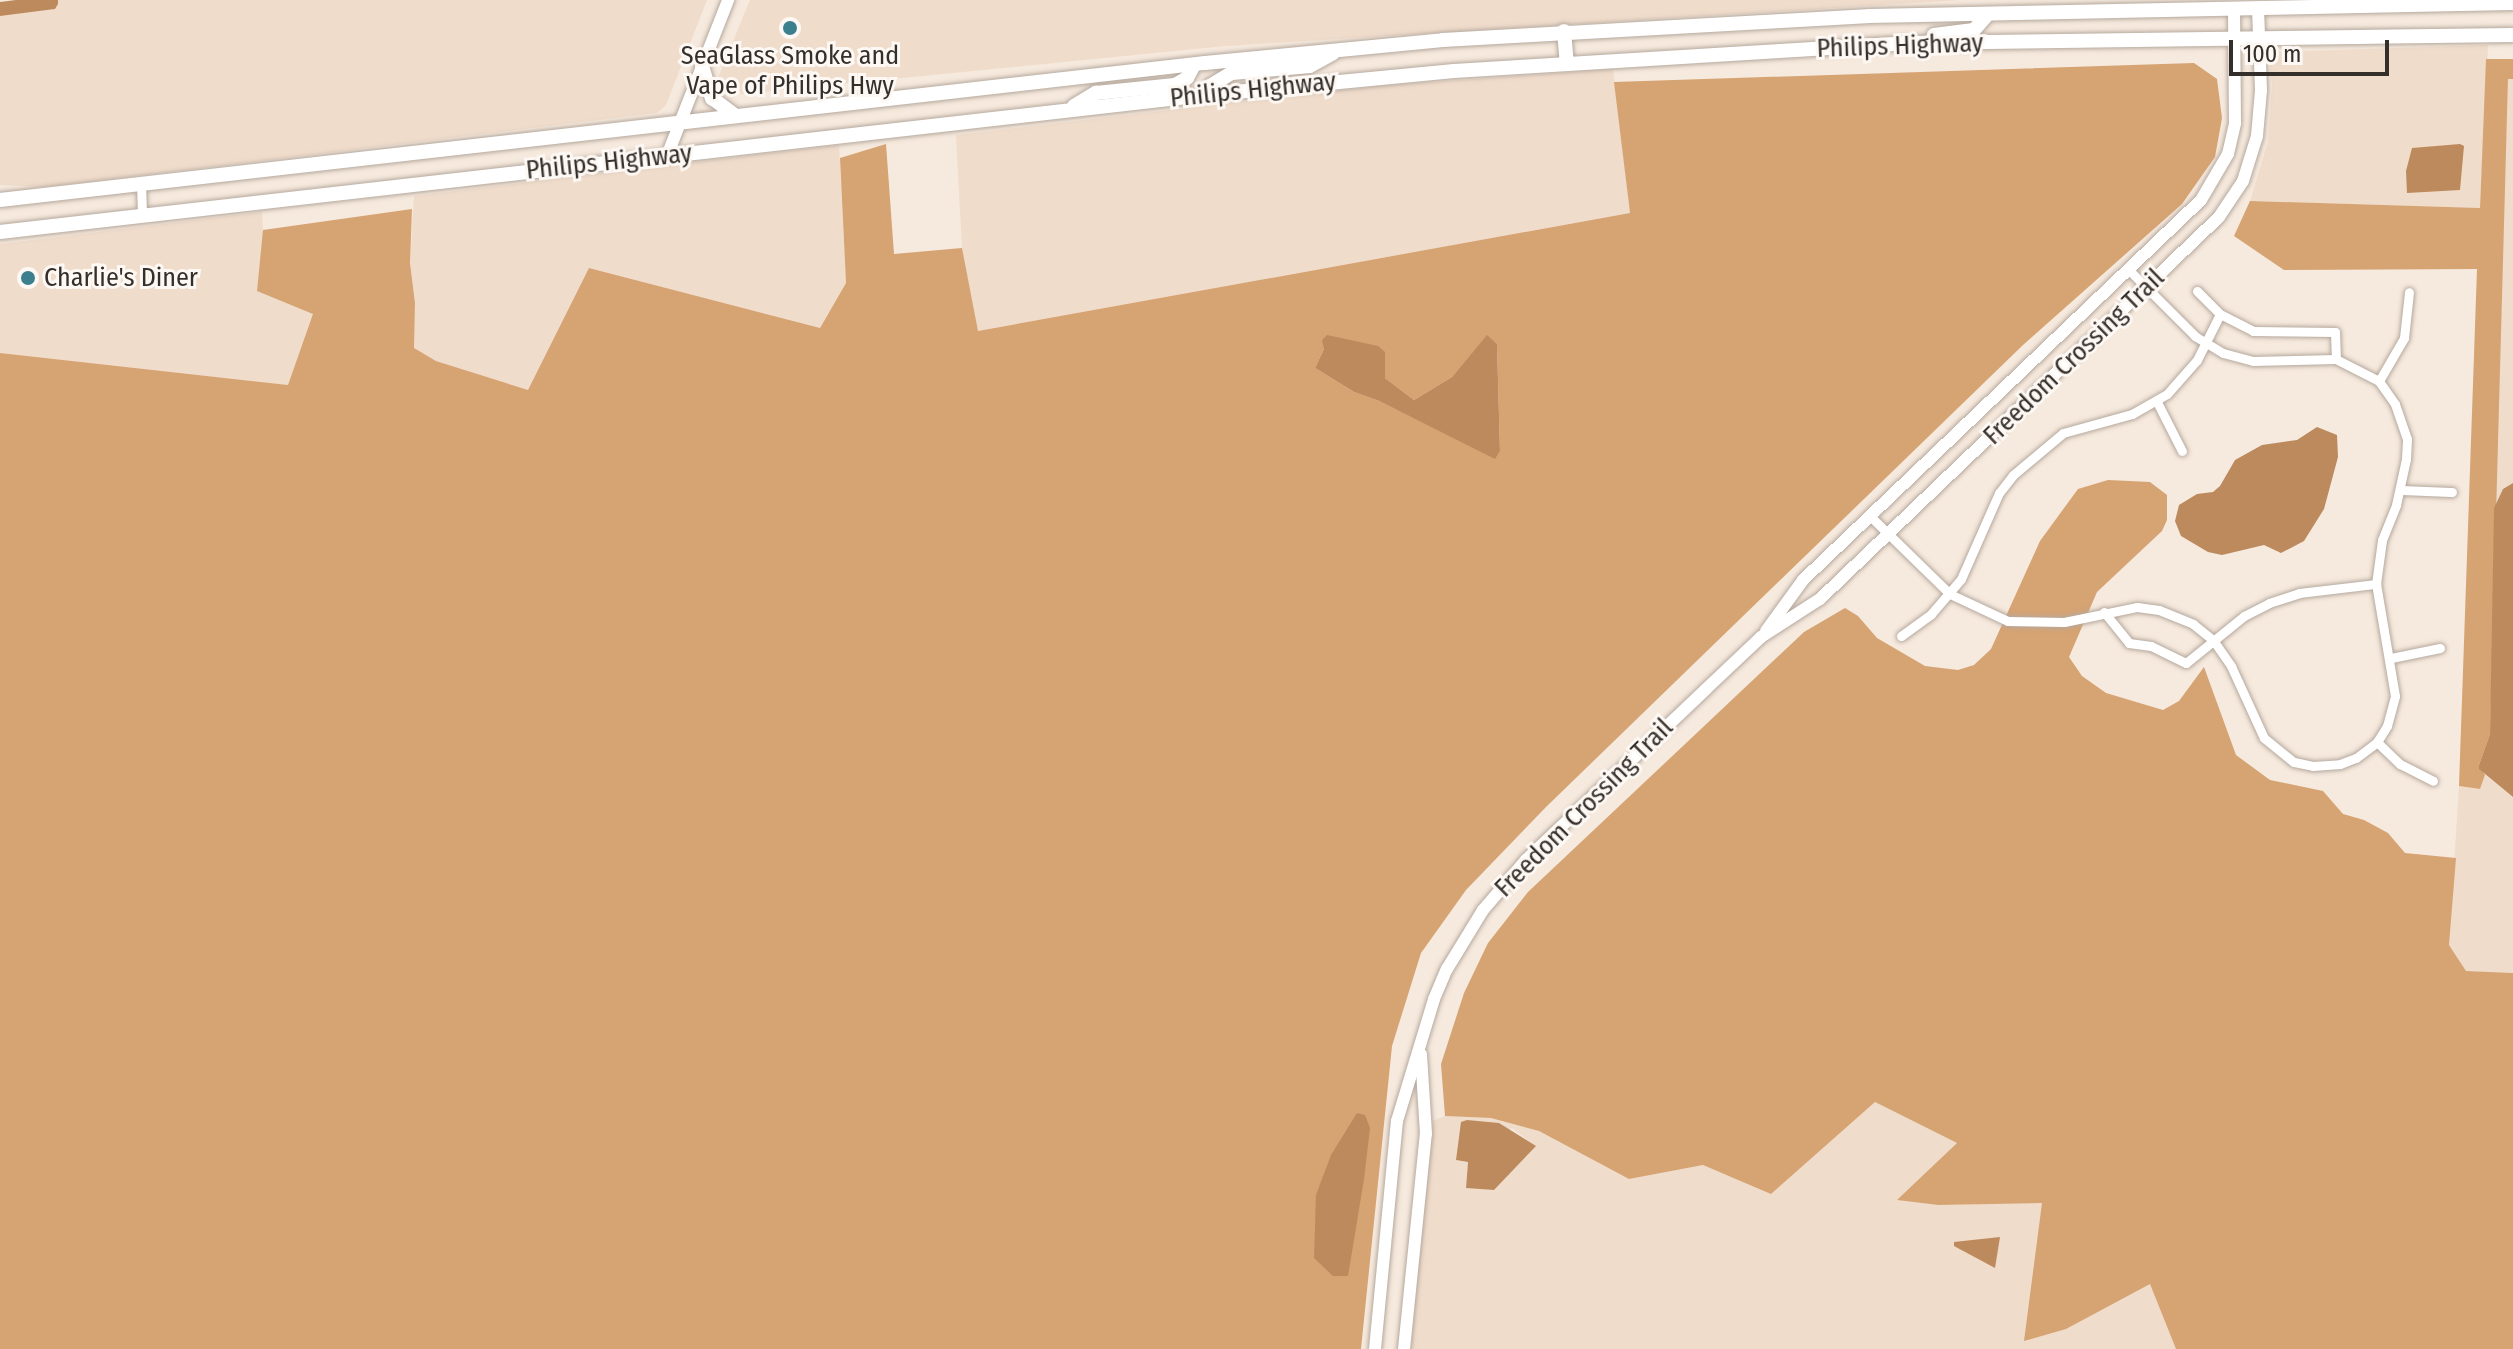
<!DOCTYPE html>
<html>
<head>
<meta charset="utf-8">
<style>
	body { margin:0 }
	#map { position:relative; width:2513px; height:1349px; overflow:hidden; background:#f6e9dd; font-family:"Fira Sans Condensed",sans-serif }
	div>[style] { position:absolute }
	.built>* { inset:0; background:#f0dccb }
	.forest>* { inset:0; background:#d6a373 }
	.water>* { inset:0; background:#bc8a5c }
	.roads { filter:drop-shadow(0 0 2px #b5a89d) drop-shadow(0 0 2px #b5a89d) }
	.street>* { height:9px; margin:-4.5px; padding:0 4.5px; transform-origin:4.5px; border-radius:4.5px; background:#fff }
	.secondary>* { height:12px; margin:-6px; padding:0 6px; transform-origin:6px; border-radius:6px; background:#fff }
	.primary>* { height:14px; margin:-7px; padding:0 7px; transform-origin:7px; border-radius:7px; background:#fff }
	.dots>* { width:22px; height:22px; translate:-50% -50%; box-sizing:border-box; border:4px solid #fdf8f3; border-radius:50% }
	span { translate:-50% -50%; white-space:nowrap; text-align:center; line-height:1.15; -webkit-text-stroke:6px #fdf8f3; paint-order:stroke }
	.street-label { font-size:26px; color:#342f2a }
	.poi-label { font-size:26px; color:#342f2a }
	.left { translate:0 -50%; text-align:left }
	.scale { position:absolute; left:2229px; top:40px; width:160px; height:36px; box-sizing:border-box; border:4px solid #342f2a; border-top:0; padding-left:10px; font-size:24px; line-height:28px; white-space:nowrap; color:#342f2a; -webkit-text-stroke:6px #fdf8f3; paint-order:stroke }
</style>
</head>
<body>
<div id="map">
	<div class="built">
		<div style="clip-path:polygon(58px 0,707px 0,666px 105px,657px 113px,44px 187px,0 185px,0 16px,55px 9px)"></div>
		<div style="clip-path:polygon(750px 0,1961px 0,1226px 46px,721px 96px,715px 85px)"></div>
		<div style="clip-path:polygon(2488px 45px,2480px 208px,2250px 201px,2268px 142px,2272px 85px,2269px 59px,2279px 52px)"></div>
		<div style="clip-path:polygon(1613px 69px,1630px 213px,977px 331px,962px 248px,956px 135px,1378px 86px)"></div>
		<div style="clip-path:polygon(2508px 79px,2513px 79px,2513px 483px,2503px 489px,2494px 508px)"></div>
		<div style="clip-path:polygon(839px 145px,846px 283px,819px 329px,590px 268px,528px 390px,436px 361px,413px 348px,415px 303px,410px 263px,414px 196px)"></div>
		<div style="clip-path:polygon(262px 212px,263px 230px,314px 314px,288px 385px,0 353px,0 244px)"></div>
		<div style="clip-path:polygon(2485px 775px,2513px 797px,2513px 973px,2466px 971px,2449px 945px,2459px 786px,2480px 789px)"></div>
		<div style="clip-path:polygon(evenodd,1875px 1102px,1957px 1143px,1898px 1200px,1938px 1205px,2042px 1203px,2066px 1329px,2150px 1283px,2176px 1349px,1411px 1349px,1432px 1121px,1445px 1116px,1491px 1118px,1539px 1131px,1629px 1179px,1703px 1165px,1771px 1193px,1875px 1102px,1512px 1128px,1535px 1146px,1494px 1190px,1466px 1188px,1468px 1162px,1456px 1160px,1512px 1128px)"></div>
	</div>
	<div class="forest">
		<div style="clip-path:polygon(2486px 59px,2513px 59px,2513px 79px,2508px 79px,2490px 734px,2479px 765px,2485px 775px,2480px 789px,2459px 786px,2477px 269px,2284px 270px,2234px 236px,2250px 201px,2480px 208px)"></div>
		<div style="clip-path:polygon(evenodd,2194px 63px,2217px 79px,2222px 118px,2215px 157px,2182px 204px,2023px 345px,1546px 807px,1466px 890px,1421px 953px,1392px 1046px,1361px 1349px,0 1349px,0 353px,288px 385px,313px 314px,257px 291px,263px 230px,412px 209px,410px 263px,415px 303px,414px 348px,436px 361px,528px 390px,589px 268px,820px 328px,846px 283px,840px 158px,886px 144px,894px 254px,962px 248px,978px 331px,1630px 213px,1614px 82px,2194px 63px,1487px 336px,1497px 344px,1500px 451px,1495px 458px,1379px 401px,1354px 392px,1315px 368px,1324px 349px,1385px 352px,1385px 378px,1414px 400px,1452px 377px,1487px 336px)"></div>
		<div style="clip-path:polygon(2108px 480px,2150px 482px,2167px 495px,2167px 520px,2162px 531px,2097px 592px,2069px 657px,2082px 676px,2106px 693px,2163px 710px,2179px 701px,2204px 667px,2236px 755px,2270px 780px,2323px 791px,2343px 814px,2364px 820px,2388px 833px,2405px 853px,2456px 858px,2449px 945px,2466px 971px,2513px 973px,2513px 1349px,2176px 1349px,2150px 1284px,2066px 1329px,2024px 1341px,2042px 1203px,1938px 1205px,1897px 1200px,1957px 1143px,1875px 1102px,1771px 1194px,1703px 1165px,1629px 1179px,1539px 1131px,1491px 1118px,1445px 1116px,1441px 1064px,1464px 993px,1488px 943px,1528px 892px,1804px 632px,1845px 608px,1858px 616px,1877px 638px,1925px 666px,1958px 670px,1974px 665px,1991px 649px,2040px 541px,2078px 489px)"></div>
	</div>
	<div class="water">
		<div style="clip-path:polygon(16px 0,58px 0,58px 4px,55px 9px,0 16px,0 2px)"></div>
		<div style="clip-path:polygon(2460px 144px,2464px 146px,2460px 190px,2407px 193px,2406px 171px,2412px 148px)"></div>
		<div style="clip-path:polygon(1327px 335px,1378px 346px,1385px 352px,1385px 378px,1414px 400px,1452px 377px,1487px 335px,1497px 344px,1500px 451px,1495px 459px,1379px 401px,1354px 392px,1315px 368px,1324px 349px,1322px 340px)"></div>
		<div style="clip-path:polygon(2317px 427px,2337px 435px,2338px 457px,2324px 509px,2304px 541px,2281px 553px,2264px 545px,2222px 555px,2208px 552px,2181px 536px,2175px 521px,2179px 505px,2197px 494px,2213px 492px,2220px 486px,2235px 460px,2262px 445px,2297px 440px)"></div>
		<div style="clip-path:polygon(2513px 483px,2513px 797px,2479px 769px,2479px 765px,2490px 734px,2494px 508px,2503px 489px)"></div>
		<div style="clip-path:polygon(1357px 1113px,1365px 1115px,1370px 1128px,1364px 1179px,1348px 1276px,1333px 1276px,1314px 1258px,1316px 1195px,1331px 1155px)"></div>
		<div style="clip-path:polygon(1467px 1120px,1499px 1123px,1536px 1146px,1494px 1190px,1466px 1188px,1468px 1162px,1456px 1160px,1461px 1122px)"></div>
		<div style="clip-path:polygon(2000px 1237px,1995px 1268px,1954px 1246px,1954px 1242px)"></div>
	</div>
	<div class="roads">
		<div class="street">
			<div style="left:141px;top:184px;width:31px;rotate:88deg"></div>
			<div style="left:2197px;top:291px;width:33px;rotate:45deg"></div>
			<div style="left:2220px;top:314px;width:37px;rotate:27deg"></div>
			<div style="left:2253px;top:331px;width:82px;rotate:0.7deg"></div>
			<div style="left:2335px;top:332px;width:27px;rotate:88deg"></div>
			<div style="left:2379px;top:381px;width:50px;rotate:-59.8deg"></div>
			<div style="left:2404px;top:338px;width:46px;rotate:-83.8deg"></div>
			<div style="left:2157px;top:402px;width:55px;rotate:63deg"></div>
			<div style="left:2400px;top:490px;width:52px;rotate:2.2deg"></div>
			<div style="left:1870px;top:516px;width:112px;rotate:44.3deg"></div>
			<div style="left:1950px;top:594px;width:64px;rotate:25deg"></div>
			<div style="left:2008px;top:621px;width:56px;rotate:1deg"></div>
			<div style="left:2064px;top:622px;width:75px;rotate:-11.6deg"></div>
			<div style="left:2137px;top:607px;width:22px;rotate:8deg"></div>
			<div style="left:2159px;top:610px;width:37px;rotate:22deg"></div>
			<div style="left:2193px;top:624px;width:26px;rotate:39deg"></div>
			<div style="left:2213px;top:640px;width:32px;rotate:55deg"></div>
			<div style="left:2231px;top:666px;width:79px;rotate:65.4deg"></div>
			<div style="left:2264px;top:738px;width:38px;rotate:39deg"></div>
			<div style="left:2294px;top:762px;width:19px;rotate:12deg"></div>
			<div style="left:2313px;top:766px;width:27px;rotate:-4deg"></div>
			<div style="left:2340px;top:764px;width:17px;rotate:-21deg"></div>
			<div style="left:2356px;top:758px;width:26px;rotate:-37deg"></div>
			<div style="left:2377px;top:742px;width:19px;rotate:-58deg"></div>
			<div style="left:2387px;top:726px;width:31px;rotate:-75deg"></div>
			<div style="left:2395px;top:696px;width:114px;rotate:-99.6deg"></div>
			<div style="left:2376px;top:584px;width:44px;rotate:-82.2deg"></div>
			<div style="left:2382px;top:540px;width:38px;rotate:-68deg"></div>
			<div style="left:2396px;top:505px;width:47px;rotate:-77.7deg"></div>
			<div style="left:2406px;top:459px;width:20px;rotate:-87deg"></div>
			<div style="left:2407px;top:439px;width:37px;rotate:-109deg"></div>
			<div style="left:2395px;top:404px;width:28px;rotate:-125deg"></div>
			<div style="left:2379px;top:381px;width:48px;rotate:-152.9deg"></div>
			<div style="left:2336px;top:359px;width:83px;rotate:178.6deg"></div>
			<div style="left:2253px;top:361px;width:31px;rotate:-165deg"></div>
			<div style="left:2223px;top:353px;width:33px;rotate:-149deg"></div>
			<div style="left:2195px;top:336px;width:93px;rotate:-135deg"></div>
			<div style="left:2104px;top:612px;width:40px;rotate:51deg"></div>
			<div style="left:2129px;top:643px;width:22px;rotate:8deg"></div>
			<div style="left:2151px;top:646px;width:39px;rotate:26deg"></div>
			<div style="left:2186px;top:663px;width:75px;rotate:-39deg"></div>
			<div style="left:2244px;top:616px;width:28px;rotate:-27deg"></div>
			<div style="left:2269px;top:603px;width:32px;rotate:-18deg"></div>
			<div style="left:2299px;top:593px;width:78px;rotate:-6.7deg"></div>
			<div style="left:1901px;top:636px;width:37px;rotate:-36deg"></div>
			<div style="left:1931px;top:614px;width:46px;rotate:-49.4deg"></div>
			<div style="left:1961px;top:579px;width:94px;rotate:-66.2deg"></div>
			<div style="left:1999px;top:493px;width:23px;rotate:-52deg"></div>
			<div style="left:2013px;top:475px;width:65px;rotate:-40deg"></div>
			<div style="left:2063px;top:433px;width:72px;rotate:-15.4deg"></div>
			<div style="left:2132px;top:414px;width:40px;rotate:-29.7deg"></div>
			<div style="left:2167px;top:394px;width:45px;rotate:-48.6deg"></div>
			<div style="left:2197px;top:360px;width:51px;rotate:-63.4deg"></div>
			<div style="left:2391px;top:658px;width:50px;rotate:-11.5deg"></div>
			<div style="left:2377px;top:742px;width:32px;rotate:44deg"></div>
			<div style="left:2400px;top:764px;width:37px;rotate:27deg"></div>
		</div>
		<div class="secondary">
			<div style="left:667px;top:156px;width:168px;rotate:-68.6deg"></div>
			<div style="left:1766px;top:631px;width:63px;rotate:-54deg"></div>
			<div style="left:1803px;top:580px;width:550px;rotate:-43.67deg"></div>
			<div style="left:2201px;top:200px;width:53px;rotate:-59.6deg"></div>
			<div style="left:2228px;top:154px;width:32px;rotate:-77deg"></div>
			<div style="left:2235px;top:123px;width:115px;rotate:-90.5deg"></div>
			<div style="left:1375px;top:1349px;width:229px;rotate:-84.5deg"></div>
			<div style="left:1397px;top:1121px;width:127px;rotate:-73.1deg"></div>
			<div style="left:1434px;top:999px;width:33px;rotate:-67deg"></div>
			<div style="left:1447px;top:969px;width:69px;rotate:-58.6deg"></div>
			<div style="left:1483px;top:910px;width:66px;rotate:-49.3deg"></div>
			<div style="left:1526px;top:860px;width:248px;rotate:-43.5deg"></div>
			<div style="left:1706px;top:689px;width:76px;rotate:-43.4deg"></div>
			<div style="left:1761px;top:637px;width:70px;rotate:-32.8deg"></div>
			<div style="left:1820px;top:599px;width:552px;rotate:-43.75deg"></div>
			<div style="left:2219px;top:217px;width:43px;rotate:-56.3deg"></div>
			<div style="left:2243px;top:181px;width:47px;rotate:-72.7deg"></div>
			<div style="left:2257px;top:136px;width:46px;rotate:-85deg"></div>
			<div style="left:2261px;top:90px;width:82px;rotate:-92.1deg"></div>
			<div style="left:1404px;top:1349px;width:216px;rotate:-84.2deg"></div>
			<div style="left:1426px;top:1134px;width:80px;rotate:-93.6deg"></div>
		</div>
		<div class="primary">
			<div style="left:1564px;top:31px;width:32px;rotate:85deg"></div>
			<div style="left:1934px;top:35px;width:40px;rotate:-7.1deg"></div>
			<div style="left:1974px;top:30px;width:20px;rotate:-49deg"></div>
			<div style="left:702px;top:66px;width:34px;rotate:73deg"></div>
			<div style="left:712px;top:98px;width:30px;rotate:37deg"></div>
			<div style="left:1204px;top:95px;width:11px;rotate:-56deg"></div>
			<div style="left:1210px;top:86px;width:26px;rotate:-31deg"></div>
			<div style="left:1232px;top:73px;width:78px;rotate:-5.1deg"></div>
			<div style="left:1310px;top:66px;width:26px;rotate:-29deg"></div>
			<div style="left:1074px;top:106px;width:26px;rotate:-31deg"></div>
			<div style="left:1096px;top:93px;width:79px;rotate:-5.8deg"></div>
			<div style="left:1175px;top:85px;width:14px;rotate:-30deg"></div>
			<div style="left:1187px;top:78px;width:15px;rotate:-62deg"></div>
			<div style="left:0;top:200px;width:1213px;rotate:-6.49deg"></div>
			<div style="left:1205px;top:63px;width:239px;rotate:-5.5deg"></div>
			<div style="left:1443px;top:40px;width:428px;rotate:-3.2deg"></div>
			<div style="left:1870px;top:16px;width:643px;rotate:-1.16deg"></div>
			<div style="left:0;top:232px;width:1212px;rotate:-6.49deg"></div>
			<div style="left:1204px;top:95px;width:251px;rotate:-5.5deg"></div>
			<div style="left:1454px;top:71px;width:461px;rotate:-3.5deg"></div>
			<div style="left:1914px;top:43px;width:599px;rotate:-0.77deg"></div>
		</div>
	</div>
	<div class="dots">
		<div style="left:790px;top:28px;background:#3c808e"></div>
		<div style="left:28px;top:278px;background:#3c808e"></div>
	</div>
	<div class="street-label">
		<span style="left:1900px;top:46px;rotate:-2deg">Philips Highway</span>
		<span style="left:1253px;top:90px;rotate:-6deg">Philips Highway</span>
		<span style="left:609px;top:162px;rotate:-6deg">Philips Highway</span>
		<span style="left:2074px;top:357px;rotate:-44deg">Freedom Crossing Trail</span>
		<span style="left:1584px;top:808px;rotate:-45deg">Freedom Crossing Trail</span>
	</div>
	<div class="poi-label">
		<span style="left:790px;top:71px">SeaGlass Smoke and<br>Vape of Philips Hwy</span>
		<span class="left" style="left:44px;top:278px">Charlie's Diner</span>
	</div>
	<div class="scale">100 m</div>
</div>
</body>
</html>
